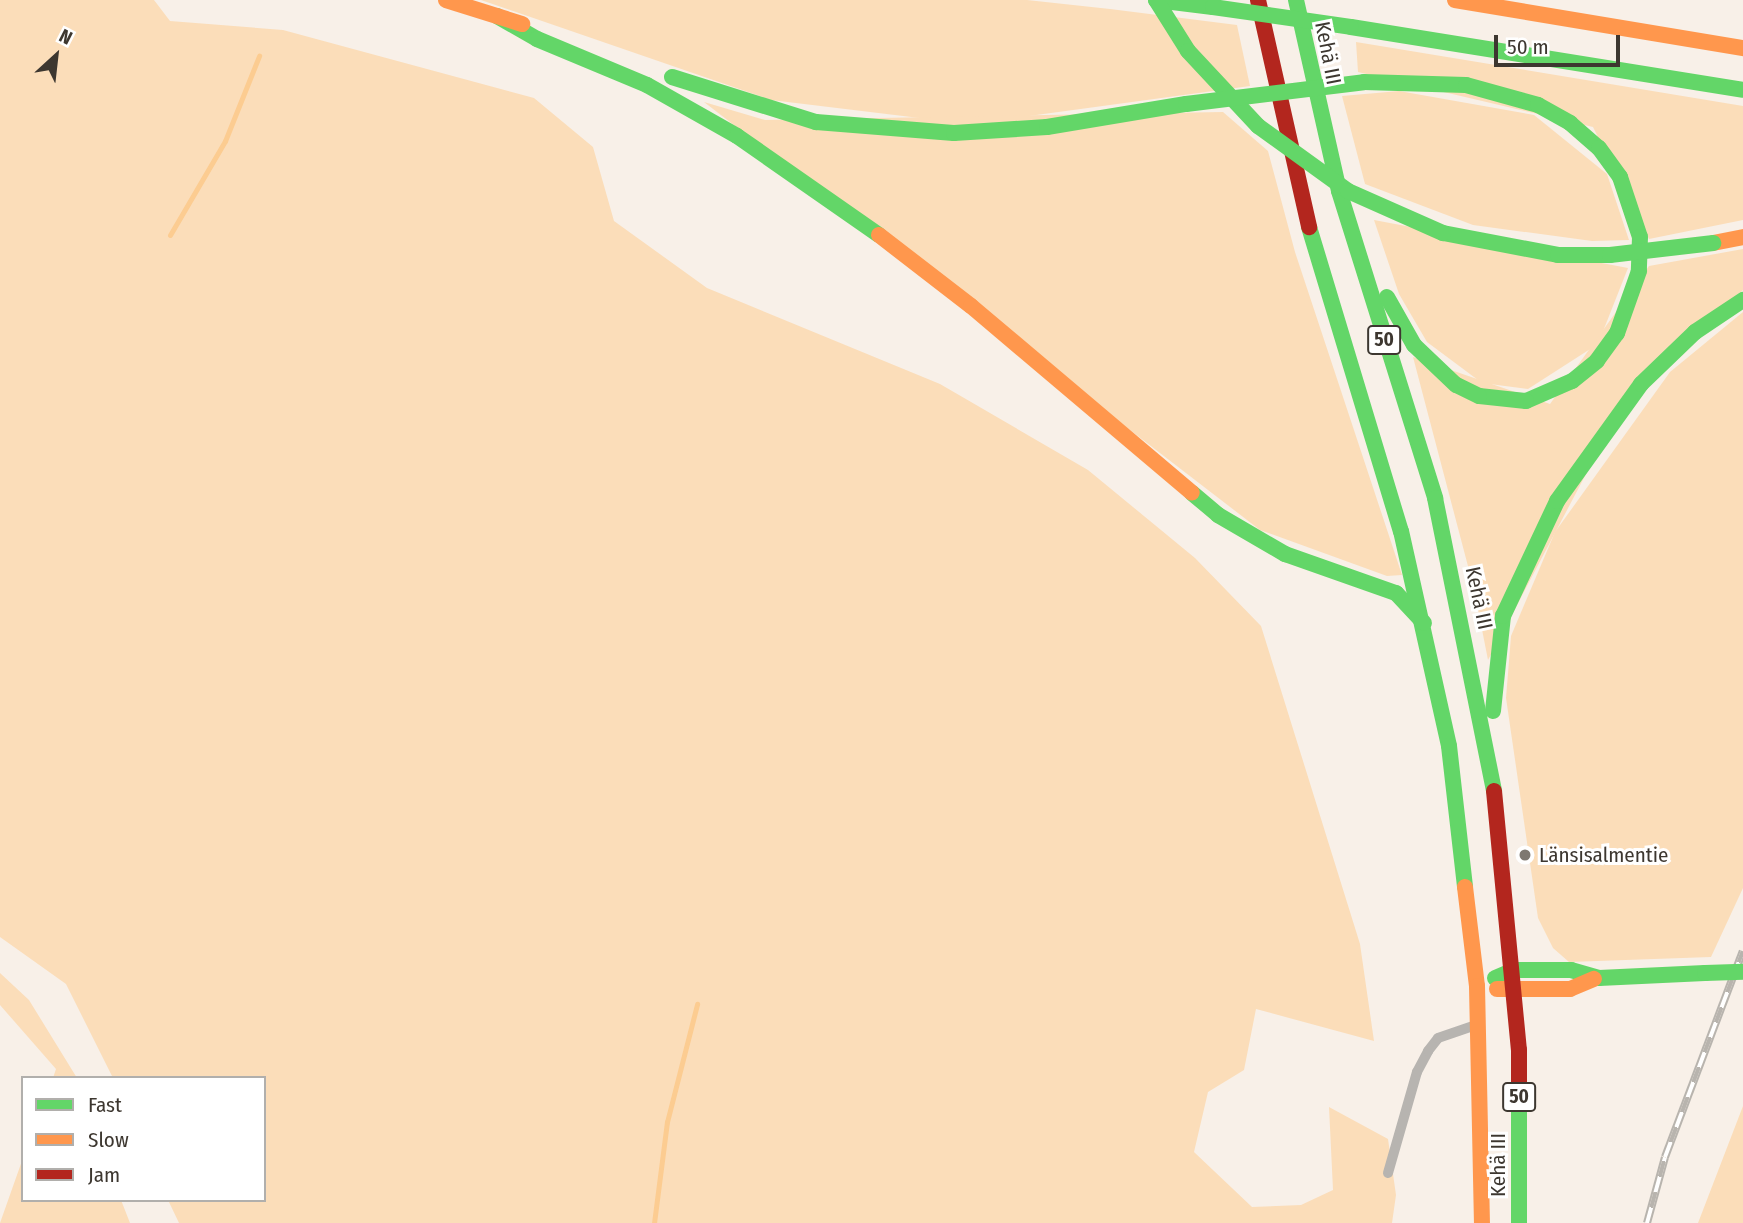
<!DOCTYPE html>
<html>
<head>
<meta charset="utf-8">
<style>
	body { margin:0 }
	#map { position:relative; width:1743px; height:1223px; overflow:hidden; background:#f8f0e8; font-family:"Fira Sans Condensed",sans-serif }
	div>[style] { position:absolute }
	.green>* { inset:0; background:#fbddb9 }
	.stream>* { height:5px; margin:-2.5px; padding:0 2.5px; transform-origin:2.5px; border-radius:2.5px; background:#fccc91 }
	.lane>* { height:10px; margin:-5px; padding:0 5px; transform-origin:5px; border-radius:5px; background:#b7b4b0 }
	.fast>* { height:16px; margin:-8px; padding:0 8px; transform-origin:8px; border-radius:8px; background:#63d668 }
	.slow>* { height:16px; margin:-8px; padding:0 8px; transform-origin:8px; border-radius:8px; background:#ff974d }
	.jam>* { height:16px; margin:-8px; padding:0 8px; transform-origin:8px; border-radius:8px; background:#b3261e }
	.rail>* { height:8px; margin-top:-4px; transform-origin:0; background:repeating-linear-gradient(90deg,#fff 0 16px,#b8b4ae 0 32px); box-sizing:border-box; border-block:2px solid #b8b4ae }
	.fast-bridge>* { height:16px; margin:-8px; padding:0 8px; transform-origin:8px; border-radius:8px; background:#63d668 }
	.dots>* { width:19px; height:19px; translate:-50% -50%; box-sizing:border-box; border:4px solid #fff; border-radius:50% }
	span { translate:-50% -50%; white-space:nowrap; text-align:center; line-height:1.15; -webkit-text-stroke:6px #fff; paint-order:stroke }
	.shield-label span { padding:2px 5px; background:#fff; border:2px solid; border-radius:5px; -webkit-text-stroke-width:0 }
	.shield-label { font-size:19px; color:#3d3730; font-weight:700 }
	.street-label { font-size:21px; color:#3d3730 }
	.poi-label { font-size:21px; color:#3d3730 }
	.left { translate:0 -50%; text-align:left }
	.legend { position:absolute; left:21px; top:1076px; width:245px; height:126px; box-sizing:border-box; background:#fff; border:2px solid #b1afac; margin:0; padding:9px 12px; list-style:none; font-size:21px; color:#3d3730 }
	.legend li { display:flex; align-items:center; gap:14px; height:35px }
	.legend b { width:35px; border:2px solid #b1afac }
	.north { position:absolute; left:21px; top:21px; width:70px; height:70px; -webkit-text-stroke:5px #fff; paint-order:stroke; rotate:27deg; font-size:19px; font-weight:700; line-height:28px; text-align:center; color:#3d3730 }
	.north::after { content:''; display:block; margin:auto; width:24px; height:32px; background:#3d3730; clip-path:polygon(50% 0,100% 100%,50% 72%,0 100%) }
	.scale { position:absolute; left:1494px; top:35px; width:126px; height:32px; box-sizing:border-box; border:4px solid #3d3730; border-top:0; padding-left:9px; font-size:21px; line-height:24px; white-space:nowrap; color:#3d3730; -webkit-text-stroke:5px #fff; paint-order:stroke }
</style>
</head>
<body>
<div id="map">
	<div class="green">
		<div style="clip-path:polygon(0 0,154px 0,170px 21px,283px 30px,534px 98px,593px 147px,614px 221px,707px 288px,940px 384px,1088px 470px,1195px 558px,1261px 626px,1360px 944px,1374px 1041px,1256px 1009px,1244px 1070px,1208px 1092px,1194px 1152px,1252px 1207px,1301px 1205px,1333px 1190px,1329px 1107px,1388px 1139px,1396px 1195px,1392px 1223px,179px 1223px,168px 1200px,264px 1200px,264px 1078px,113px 1078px,66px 984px,0 937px)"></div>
		<div style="clip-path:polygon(481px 0,1027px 0,1110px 9px,1237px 25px,1250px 86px,969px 124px,771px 100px)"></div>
		<div style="clip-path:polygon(1356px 42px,1743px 106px,1743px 220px,1649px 239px,1593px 127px,1358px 72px)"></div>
		<div style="clip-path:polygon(1399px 91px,1534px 115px,1607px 174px,1629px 240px,1592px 241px,1473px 225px,1365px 184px,1342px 96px)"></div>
		<div style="clip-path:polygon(704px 102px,765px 120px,1223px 112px,1268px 151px,1295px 252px,1402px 575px,1387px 576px,1260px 530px)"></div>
		<div style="clip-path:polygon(1374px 220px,1628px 268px,1598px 344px,1528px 389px,1482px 383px,1427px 342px,1399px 294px)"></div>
		<div style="clip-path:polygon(1743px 249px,1743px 290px,1634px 383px,1488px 660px,1474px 589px,1413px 357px,1550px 404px,1649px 266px)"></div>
		<div style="clip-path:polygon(1743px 312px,1743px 888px,1711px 957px,1569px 962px,1553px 948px,1538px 918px,1506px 698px,1511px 636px,1555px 532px,1670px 372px)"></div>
		<div style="clip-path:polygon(0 973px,29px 1000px,77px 1078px,53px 1078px,56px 1069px,0 1005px)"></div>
		<div style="clip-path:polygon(1743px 1106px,1743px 1223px,1698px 1223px)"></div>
		<div style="clip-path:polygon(23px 1158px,23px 1200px,121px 1200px,130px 1223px,0 1223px)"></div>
	</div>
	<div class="stream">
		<div style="left:170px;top:235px;width:109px;rotate:-59.7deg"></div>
		<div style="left:225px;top:141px;width:92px;rotate:-68.2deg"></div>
		<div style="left:654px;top:1223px;width:102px;rotate:-82.7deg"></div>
		<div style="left:667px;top:1122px;width:122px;rotate:-75.7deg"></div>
	</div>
	<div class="lane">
		<div style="left:1388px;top:1173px;width:105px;rotate:-74deg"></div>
		<div style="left:1417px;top:1072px;width:24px;rotate:-62deg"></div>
		<div style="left:1428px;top:1051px;width:16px;rotate:-52deg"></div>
		<div style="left:1438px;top:1038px;width:37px;rotate:-19deg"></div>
	</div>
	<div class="fast">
		<div style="left:1156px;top:0;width:57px;rotate:7deg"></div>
		<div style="left:1296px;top:0;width:196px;rotate:77.3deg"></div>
		<div style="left:1339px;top:191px;width:322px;rotate:72.6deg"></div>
		<div style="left:1435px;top:498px;width:299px;rotate:78.6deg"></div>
		<div style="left:497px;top:16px;width:46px;rotate:29.9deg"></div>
		<div style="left:537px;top:39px;width:119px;rotate:22.7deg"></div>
		<div style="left:647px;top:85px;width:103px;rotate:29.5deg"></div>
		<div style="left:737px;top:136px;width:173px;rotate:34.9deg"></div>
		<div style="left:1351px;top:27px;width:397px;rotate:9.1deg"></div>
		<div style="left:672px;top:77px;width:151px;rotate:17.4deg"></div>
		<div style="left:816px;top:122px;width:138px;rotate:4.6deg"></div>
		<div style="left:954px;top:133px;width:93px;rotate:-3.7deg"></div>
		<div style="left:1047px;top:127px;width:141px;rotate:-9.4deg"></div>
		<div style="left:1364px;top:82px;width:102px;rotate:1.7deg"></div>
		<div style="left:1466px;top:85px;width:75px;rotate:15.5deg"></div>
		<div style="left:1538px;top:105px;width:37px;rotate:29deg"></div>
		<div style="left:1570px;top:123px;width:38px;rotate:41deg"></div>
		<div style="left:1599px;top:148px;width:36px;rotate:54deg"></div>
		<div style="left:1620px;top:177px;width:63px;rotate:71.6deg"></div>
		<div style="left:1640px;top:237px;width:34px;rotate:92deg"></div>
		<div style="left:1639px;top:271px;width:66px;rotate:109.5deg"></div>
		<div style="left:1617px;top:333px;width:34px;rotate:126deg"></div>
		<div style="left:1597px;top:361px;width:32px;rotate:141deg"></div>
		<div style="left:1572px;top:381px;width:50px;rotate:156.5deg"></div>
		<div style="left:1526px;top:401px;width:47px;rotate:-173.9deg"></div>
		<div style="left:1479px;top:396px;width:25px;rotate:-154deg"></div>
		<div style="left:1456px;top:385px;width:58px;rotate:-136.4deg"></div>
		<div style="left:1414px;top:345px;width:55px;rotate:-119.4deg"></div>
		<div style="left:1309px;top:227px;width:318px;rotate:73.2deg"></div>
		<div style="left:1401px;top:531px;width:220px;rotate:77.4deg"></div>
		<div style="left:1449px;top:746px;width:142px;rotate:83.5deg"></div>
		<div style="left:1443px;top:233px;width:117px;rotate:10.8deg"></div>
		<div style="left:1192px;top:493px;width:34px;rotate:40deg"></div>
		<div style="left:1218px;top:515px;width:78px;rotate:30.2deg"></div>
		<div style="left:1285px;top:554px;width:118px;rotate:19.4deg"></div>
		<div style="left:1396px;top:593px;width:41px;rotate:47deg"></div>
		<div style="left:1493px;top:711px;width:96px;rotate:-84deg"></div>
		<div style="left:1503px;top:616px;width:127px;rotate:-64.8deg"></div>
		<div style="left:1557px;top:501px;width:144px;rotate:-54.3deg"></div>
		<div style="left:1641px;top:384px;width:75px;rotate:-43.9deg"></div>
		<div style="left:1695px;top:332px;width:58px;rotate:-33.7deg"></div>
		<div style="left:1495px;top:978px;width:21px;rotate:-23deg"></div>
		<div style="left:1514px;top:970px;width:57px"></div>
		<div style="left:1571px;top:970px;width:29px;rotate:16deg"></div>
		<div style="left:1599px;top:978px;width:106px;rotate:-2.7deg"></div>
		<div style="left:1519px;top:1094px;width:129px;rotate:90deg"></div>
	</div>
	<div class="slow">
		<div style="left:446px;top:0;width:80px;rotate:17.5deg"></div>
		<div style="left:1455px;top:0;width:292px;rotate:9.5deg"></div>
		<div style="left:879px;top:235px;width:116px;rotate:37.7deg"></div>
		<div style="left:971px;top:306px;width:289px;rotate:40.2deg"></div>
		<div style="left:1713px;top:243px;width:31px;rotate:-11deg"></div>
		<div style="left:1465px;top:887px;width:100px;rotate:83.1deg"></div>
		<div style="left:1477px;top:986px;width:237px;rotate:88.8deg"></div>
		<div style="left:1497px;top:989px;width:73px"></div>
		<div style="left:1570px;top:989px;width:26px;rotate:-23deg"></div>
	</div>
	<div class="jam">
		<div style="left:1258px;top:0;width:233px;rotate:77.3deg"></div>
		<div style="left:1494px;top:791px;width:260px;rotate:84.5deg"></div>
		<div style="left:1519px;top:1050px;width:44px;rotate:90deg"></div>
	</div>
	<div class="rail">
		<div style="left:1647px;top:1223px;width:68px;rotate:-74.7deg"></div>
		<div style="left:1665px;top:1157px;width:220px;rotate:-69.3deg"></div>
	</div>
	<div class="fast-bridge">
		<div style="left:1156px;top:0;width:60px;rotate:57.9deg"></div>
		<div style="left:1188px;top:51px;width:103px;rotate:47deg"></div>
		<div style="left:1258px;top:126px;width:111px;rotate:35.8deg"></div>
		<div style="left:1348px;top:191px;width:104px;rotate:23.9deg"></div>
		<div style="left:1213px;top:7px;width:139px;rotate:8.2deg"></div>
		<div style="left:1186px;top:104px;width:179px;rotate:-7deg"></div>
		<div style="left:1558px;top:255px;width:52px"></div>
		<div style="left:1610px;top:255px;width:104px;rotate:-6.6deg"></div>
		<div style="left:1705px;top:973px;width:38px;rotate:-2deg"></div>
	</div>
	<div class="dots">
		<div style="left:1525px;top:855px;background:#7e7870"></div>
	</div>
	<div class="shield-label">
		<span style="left:1384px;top:340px">50</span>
		<span style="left:1519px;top:1097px">50</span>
	</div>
	<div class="street-label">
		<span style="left:1328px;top:53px;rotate:79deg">Kehä III</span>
		<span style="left:1479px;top:598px;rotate:78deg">Kehä III</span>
		<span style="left:1498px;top:1165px;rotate:-90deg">Kehä III</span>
	</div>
	<div class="poi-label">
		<span class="left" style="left:1539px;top:855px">Länsisalmentie</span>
	</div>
	<ul class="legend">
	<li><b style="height:9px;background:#63d668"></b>Fast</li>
	<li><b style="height:9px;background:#ff974d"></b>Slow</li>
	<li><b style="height:9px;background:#b3261e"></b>Jam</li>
	</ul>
	<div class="north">N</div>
	<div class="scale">50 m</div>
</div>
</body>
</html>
